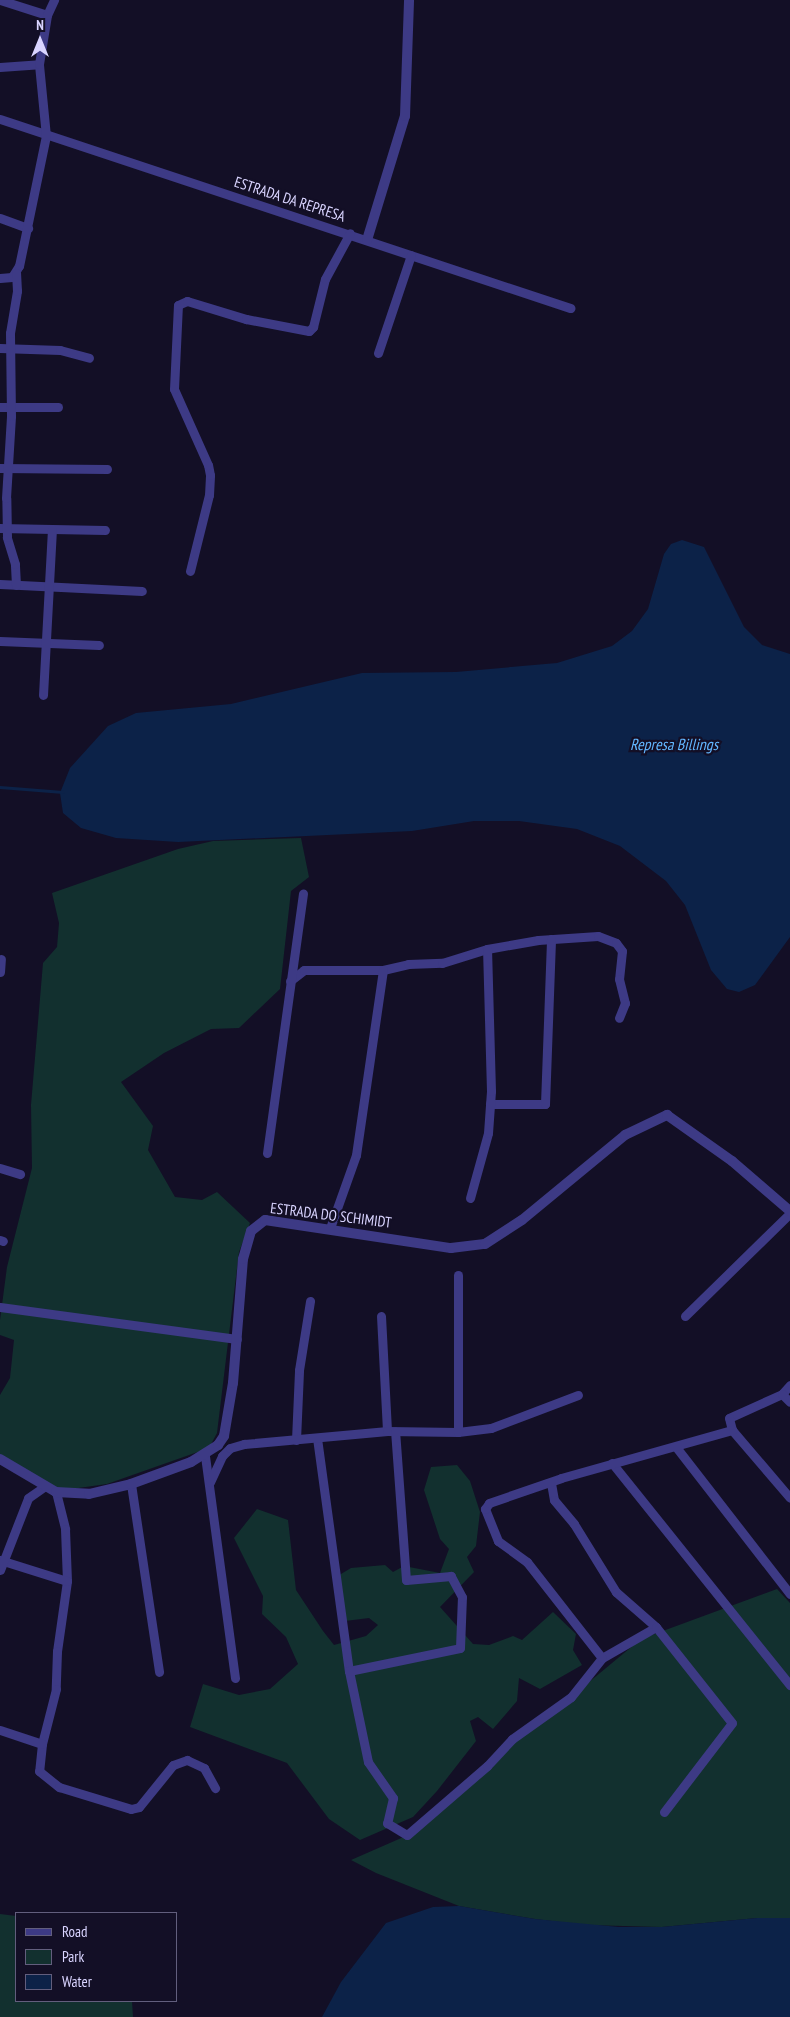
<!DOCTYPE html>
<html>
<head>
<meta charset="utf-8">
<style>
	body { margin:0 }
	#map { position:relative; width:790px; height:2017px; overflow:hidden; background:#130f26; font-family:"PT Sans Narrow",sans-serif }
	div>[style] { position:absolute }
	.green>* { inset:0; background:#12302f }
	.water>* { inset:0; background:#0c2248 }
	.stream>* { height:2.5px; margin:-1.25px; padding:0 1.25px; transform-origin:1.25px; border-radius:1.25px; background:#0c2248 }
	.minor>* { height:9px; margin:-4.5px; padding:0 4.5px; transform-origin:4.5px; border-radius:4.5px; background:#3d3a85 }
	.tertiary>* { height:10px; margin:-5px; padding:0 5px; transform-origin:5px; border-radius:5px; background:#3d3a85 }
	span { translate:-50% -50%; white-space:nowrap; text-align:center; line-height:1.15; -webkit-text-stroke:4.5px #130f26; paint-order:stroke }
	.street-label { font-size:15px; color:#d9d4ff }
	.water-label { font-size:16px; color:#62b6ff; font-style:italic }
	.legend { position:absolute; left:15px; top:1912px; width:162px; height:90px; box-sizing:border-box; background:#130f26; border:1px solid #625e7d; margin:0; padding:6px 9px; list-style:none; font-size:15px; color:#d9d4ff }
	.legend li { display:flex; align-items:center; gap:10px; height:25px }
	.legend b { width:25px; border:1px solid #625e7d }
	.north { position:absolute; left:15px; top:15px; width:50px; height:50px; -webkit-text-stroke:4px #130f26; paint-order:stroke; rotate:0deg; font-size:14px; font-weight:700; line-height:20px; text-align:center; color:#d9d4ff }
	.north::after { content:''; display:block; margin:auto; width:18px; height:22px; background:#d9d4ff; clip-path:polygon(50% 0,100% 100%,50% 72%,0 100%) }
</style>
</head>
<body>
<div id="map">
	<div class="green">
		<div style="clip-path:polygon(301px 838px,309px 877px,291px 891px,280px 989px,239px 1028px,211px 1029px,164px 1053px,121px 1082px,153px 1126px,148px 1150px,175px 1197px,202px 1200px,217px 1192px,250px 1223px,239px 1252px,217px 1433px,209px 1448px,107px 1484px,64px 1490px,44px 1485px,0 1457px,0 1395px,10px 1378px,14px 1340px,0 1335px,0 1320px,7px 1267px,32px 1168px,31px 1105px,43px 963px,57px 947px,59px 923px,52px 893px,178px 849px,213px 841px)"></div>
		<div style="clip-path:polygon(457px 1465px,470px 1481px,480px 1512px,476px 1546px,467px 1557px,474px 1572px,440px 1607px,473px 1644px,489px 1645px,513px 1636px,522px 1640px,553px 1612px,576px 1634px,573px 1650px,582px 1665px,540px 1689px,519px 1678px,517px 1701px,493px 1729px,478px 1717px,470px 1721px,476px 1741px,437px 1791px,413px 1817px,360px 1840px,329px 1819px,287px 1763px,190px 1727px,203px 1684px,239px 1695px,270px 1689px,298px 1664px,286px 1637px,262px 1614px,263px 1596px,234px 1538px,257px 1509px,288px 1520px,296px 1590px,323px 1631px,334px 1645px,366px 1636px,378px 1625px,369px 1618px,345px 1621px,336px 1577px,351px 1568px,385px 1565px,393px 1572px,404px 1566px,440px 1573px,449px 1549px,440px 1539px,424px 1490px,431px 1467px)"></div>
		<div style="clip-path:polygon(777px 1589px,790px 1603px,790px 1918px,757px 1918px,662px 1927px,585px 1925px,535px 1919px,459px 1906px,376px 1873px,351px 1860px,415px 1832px,512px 1739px,571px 1697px,641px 1639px)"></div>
		<div style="clip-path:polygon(0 1914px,16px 1916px,16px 2001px,132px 2001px,133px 2017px,0 2017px)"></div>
	</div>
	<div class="water">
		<div style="clip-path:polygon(682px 540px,704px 547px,744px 627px,762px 645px,790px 654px,790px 937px,755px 985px,739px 992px,727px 989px,711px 970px,685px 905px,666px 881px,620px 846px,577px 829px,519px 821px,474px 821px,412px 831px,178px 842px,116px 838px,81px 828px,63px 813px,60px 793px,70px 768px,108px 726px,136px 713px,231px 704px,362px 673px,456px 672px,557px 663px,612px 646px,632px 631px,648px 609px,664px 554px,671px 544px)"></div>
		<div style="clip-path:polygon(459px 1906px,535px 1919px,619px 1927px,662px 1927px,757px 1918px,790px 1918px,790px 2017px,322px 2017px,341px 1982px,386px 1923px,433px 1907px)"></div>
	</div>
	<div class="stream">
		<div style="left:0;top:787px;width:63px;rotate:4.5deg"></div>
	</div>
	<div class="minor">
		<div style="left:0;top:0;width:49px;rotate:17.7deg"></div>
		<div style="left:0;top:67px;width:39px;rotate:-4deg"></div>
		<div style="left:0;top:119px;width:601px;rotate:18.34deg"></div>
		<div style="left:0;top:218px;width:30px;rotate:20deg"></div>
		<div style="left:0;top:278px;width:12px;rotate:-5deg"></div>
		<div style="left:12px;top:277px;width:13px;rotate:-58deg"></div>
		<div style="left:19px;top:266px;width:133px;rotate:-78.3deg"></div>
		<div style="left:46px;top:136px;width:72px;rotate:-95.6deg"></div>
		<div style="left:39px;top:64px;width:50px;rotate:-80.7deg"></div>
		<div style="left:47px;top:15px;width:17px;rotate:-65deg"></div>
		<div style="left:0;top:348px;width:60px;rotate:1.9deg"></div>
		<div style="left:60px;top:350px;width:30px;rotate:15deg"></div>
		<div style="left:378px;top:353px;width:103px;rotate:-71.4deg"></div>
		<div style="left:0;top:407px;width:58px"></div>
		<div style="left:0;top:468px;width:107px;rotate:0.5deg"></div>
		<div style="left:0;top:528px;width:105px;rotate:1.1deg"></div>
		<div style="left:190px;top:571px;width:78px;rotate:-76deg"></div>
		<div style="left:209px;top:495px;width:20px;rotate:-87deg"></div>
		<div style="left:210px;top:475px;width:10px;rotate:-101deg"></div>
		<div style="left:208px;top:465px;width:83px;rotate:-114.1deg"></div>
		<div style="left:174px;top:389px;width:84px;rotate:-87.3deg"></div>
		<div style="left:178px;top:305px;width:10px;rotate:-24deg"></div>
		<div style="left:187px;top:301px;width:62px;rotate:17deg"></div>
		<div style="left:246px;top:319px;width:64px;rotate:10.8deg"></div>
		<div style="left:309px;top:331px;width:6px;rotate:-45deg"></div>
		<div style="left:313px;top:327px;width:49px;rotate:-76deg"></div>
		<div style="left:325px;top:279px;width:52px;rotate:-61.5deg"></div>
		<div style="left:0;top:584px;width:142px;rotate:2.8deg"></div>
		<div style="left:16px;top:585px;width:21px;rotate:-93deg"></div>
		<div style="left:15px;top:564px;width:28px;rotate:-107deg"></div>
		<div style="left:7px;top:537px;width:39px;rotate:-91deg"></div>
		<div style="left:6px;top:498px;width:82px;rotate:-86.5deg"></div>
		<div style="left:11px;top:416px;width:83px;rotate:-90.7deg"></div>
		<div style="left:10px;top:333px;width:43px;rotate:-80.5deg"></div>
		<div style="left:17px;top:291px;width:18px;rotate:-93deg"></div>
		<div style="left:0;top:641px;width:99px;rotate:2.3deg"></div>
		<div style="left:43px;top:695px;width:166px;rotate:-86.9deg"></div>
		<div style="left:0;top:972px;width:13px;rotate:-86deg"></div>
		<div style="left:290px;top:981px;width:18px;rotate:-38deg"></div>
		<div style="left:304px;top:970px;width:79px"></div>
		<div style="left:383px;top:970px;width:26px;rotate:-13deg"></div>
		<div style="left:408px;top:964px;width:34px;rotate:-2deg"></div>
		<div style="left:442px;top:963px;width:47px;rotate:-17.3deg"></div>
		<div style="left:487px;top:949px;width:52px;rotate:-10deg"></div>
		<div style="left:538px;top:940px;width:60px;rotate:-3.8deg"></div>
		<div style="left:598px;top:936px;width:19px;rotate:21deg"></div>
		<div style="left:616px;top:943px;width:10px;rotate:53deg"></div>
		<div style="left:622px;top:951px;width:28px;rotate:96deg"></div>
		<div style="left:619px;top:979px;width:25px;rotate:76deg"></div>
		<div style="left:625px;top:1003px;width:16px;rotate:112deg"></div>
		<div style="left:490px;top:1104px;width:55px"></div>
		<div style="left:545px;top:1104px;width:165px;rotate:-87.9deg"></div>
		<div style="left:267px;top:1153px;width:262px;rotate:-82.1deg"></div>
		<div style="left:0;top:1168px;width:21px;rotate:17deg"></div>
		<div style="left:470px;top:1198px;width:67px;rotate:-74.5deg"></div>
		<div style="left:488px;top:1133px;width:42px;rotate:-85.9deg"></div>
		<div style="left:491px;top:1091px;width:142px;rotate:-91.6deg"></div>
		<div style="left:330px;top:1228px;width:77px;rotate:-70.4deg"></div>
		<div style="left:356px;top:1155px;width:187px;rotate:-81.7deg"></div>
		<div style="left:0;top:1240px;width:3px;rotate:18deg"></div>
		<div style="left:0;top:1307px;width:239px;rotate:7.7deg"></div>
		<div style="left:381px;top:1316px;width:115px;rotate:87deg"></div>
		<div style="left:685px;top:1316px;width:147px;rotate:-44.4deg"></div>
		<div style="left:790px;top:1385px;width:12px;rotate:132deg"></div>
		<div style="left:782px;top:1394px;width:58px;rotate:155.6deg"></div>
		<div style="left:729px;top:1418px;width:12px;rotate:76deg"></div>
		<div style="left:732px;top:1430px;width:89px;rotate:49.5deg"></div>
		<div style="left:782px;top:1394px;width:11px;rotate:45deg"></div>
		<div style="left:458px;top:1432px;width:33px;rotate:-7deg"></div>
		<div style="left:491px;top:1428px;width:93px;rotate:-20.8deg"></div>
		<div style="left:317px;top:1438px;width:235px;rotate:82.2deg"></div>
		<div style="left:349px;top:1671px;width:93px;rotate:78.2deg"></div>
		<div style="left:368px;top:1762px;width:44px;rotate:55.2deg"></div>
		<div style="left:393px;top:1798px;width:26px;rotate:103deg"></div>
		<div style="left:387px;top:1823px;width:23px;rotate:31deg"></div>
		<div style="left:407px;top:1835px;width:106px;rotate:-40.8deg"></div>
		<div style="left:487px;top:1766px;width:37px;rotate:-47deg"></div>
		<div style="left:512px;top:1739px;width:72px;rotate:-35.4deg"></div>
		<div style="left:571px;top:1697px;width:50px;rotate:-51.5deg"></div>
		<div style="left:602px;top:1658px;width:62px;rotate:-29.9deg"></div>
		<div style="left:296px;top:1440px;width:70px;rotate:-87.5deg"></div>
		<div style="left:299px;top:1370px;width:70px;rotate:-80.9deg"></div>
		<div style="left:676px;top:1447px;width:186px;rotate:52.2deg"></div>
		<div style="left:205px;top:1456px;width:224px;rotate:82.3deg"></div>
		<div style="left:612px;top:1463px;width:285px;rotate:51.3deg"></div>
		<div style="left:210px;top:1482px;width:29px;rotate:-65deg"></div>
		<div style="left:222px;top:1456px;width:11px;rotate:-45deg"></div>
		<div style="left:230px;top:1448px;width:15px;rotate:-16deg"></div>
		<div style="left:244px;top:1444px;width:144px;rotate:-5.2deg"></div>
		<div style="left:387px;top:1431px;width:71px;rotate:0.8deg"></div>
		<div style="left:458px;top:1432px;width:157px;rotate:-90deg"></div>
		<div style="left:551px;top:1483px;width:17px;rotate:80deg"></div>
		<div style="left:554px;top:1500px;width:31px;rotate:50deg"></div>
		<div style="left:574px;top:1524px;width:80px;rotate:58.3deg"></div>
		<div style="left:616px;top:1592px;width:53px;rotate:41.2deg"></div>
		<div style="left:656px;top:1627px;width:122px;rotate:51.6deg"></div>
		<div style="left:732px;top:1723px;width:112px;rotate:127.4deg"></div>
		<div style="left:131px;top:1484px;width:190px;rotate:81.5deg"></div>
		<div style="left:56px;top:1492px;width:38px;rotate:76deg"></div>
		<div style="left:65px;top:1529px;width:52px;rotate:87.8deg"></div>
		<div style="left:67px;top:1581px;width:71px;rotate:98.1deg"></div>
		<div style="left:57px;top:1651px;width:38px;rotate:92deg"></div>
		<div style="left:56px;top:1689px;width:57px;rotate:104.3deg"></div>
		<div style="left:42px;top:1744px;width:27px;rotate:96deg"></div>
		<div style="left:39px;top:1771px;width:26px;rotate:39deg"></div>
		<div style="left:59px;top:1787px;width:75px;rotate:17deg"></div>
		<div style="left:131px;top:1809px;width:8px;rotate:-14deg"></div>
		<div style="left:139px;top:1807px;width:54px;rotate:-51deg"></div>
		<div style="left:173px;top:1765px;width:15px;rotate:-20deg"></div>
		<div style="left:187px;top:1760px;width:19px;rotate:25deg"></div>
		<div style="left:204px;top:1768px;width:23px;rotate:61deg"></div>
		<div style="left:0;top:1560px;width:70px;rotate:17.4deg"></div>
		<div style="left:0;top:1570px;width:77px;rotate:-68.7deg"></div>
		<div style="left:28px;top:1498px;width:19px;rotate:-35deg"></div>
		<div style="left:602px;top:1658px;width:122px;rotate:-128deg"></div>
		<div style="left:527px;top:1562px;width:36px;rotate:-144deg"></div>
		<div style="left:498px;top:1541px;width:35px;rotate:-112deg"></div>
		<div style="left:485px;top:1509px;width:7px;rotate:-56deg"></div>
		<div style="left:489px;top:1503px;width:76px;rotate:-19.1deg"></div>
		<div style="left:561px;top:1478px;width:178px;rotate:-15.7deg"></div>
		<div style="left:349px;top:1671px;width:113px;rotate:-11.7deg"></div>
		<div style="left:460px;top:1648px;width:51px;rotate:-87.8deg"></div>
		<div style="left:462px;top:1597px;width:24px;rotate:-118deg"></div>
		<div style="left:451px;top:1576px;width:45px;rotate:174.9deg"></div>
		<div style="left:406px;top:1580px;width:149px;rotate:-94.2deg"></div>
		<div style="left:0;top:1730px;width:44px;rotate:18.4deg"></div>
	</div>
	<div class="tertiary">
		<div style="left:367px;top:240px;width:130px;rotate:-73deg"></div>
		<div style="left:405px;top:116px;width:116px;rotate:-88deg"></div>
		<div style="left:0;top:1459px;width:65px;rotate:30.5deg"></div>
		<div style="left:56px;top:1492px;width:33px;rotate:3deg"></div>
		<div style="left:89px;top:1494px;width:43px;rotate:-13.4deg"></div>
		<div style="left:131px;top:1484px;width:64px;rotate:-20.1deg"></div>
		<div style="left:191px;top:1462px;width:32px;rotate:-32deg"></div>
		<div style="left:218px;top:1445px;width:11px;rotate:-56deg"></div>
		<div style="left:224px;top:1436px;width:54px;rotate:-80.4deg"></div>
		<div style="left:233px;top:1383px;width:124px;rotate:-85.4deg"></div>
		<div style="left:243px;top:1259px;width:29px;rotate:-74deg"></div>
		<div style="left:251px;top:1231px;width:18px;rotate:-38deg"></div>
		<div style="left:265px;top:1220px;width:188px;rotate:8.6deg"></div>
		<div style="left:451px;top:1248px;width:34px;rotate:-7deg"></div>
		<div style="left:485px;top:1244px;width:44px;rotate:-33deg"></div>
		<div style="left:522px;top:1220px;width:134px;rotate:-39.5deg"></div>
		<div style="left:625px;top:1135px;width:47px;rotate:-25.5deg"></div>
		<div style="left:667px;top:1115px;width:80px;rotate:35.3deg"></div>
		<div style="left:732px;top:1161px;width:77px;rotate:40.8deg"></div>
	</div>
	<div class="street-label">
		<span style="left:290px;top:199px;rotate:18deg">ESTRADA DA REPRESA</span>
		<span style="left:331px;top:1215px;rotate:7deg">ESTRADA DO SCHIMIDT</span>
	</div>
	<div class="water-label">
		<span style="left:674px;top:744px">Represa Billings</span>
	</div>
	<ul class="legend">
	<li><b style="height:6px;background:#3d3a85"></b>Road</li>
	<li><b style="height:14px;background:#12302f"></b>Park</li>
	<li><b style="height:14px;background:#0c2248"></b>Water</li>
	</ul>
	<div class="north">N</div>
</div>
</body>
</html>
